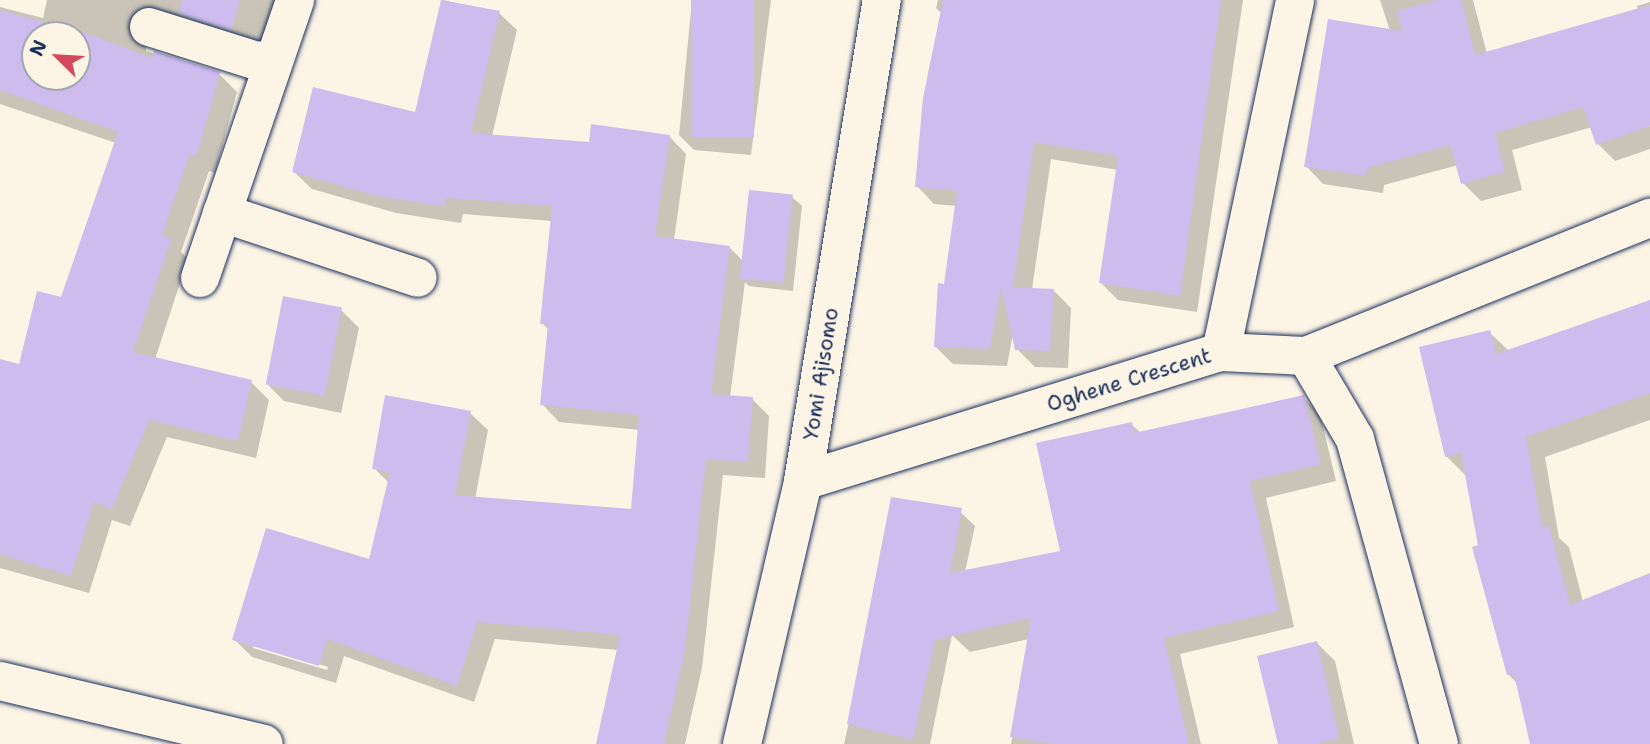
<!DOCTYPE html>
<html>
<head>
<meta charset="utf-8">
<style>
	body { margin:0 }
	#map { position:relative; width:1650px; height:744px; overflow:hidden; background:#fcf5e5; font-family:"Shantell Sans",sans-serif }
	div>[style] { position:absolute }
	.shadow>* { inset:0; background:#0003 }
	.building>* { inset:0; background:#cdbced; transform-origin:0 0 }
	.roads { filter:drop-shadow(0 0 2px #1b2f5e) drop-shadow(0 0 2px #1b2f5e) }
	.street>* { height:38px; margin:-19px; padding:0 19px; transform-origin:19px; border-radius:19px; background:#fcf5e5 }
	span { translate:-50% -50%; white-space:nowrap; text-align:center; line-height:1.15; -webkit-text-stroke:7px #fcf5e5; paint-order:stroke }
	.street-label { font-size:21px; color:#1b2f5e }
	.north { position:absolute; left:21px; top:21px; width:70px; height:70px; box-sizing:border-box; background:#fcf5e5; border:2px solid #a2a6af; border-radius:50%; rotate:294deg; font-size:19px; font-weight:700; line-height:28px; text-align:center; color:#1b2f5e }
	.north::after { content:''; display:block; margin:auto; width:24px; height:32px; background:#d1495b; clip-path:polygon(50% 0,100% 100%,50% 72%,0 100%) }
</style>
</head>
<body>
<div id="map">
	<div class="shadow">
		<div style="clip-path:polygon(evenodd,47px 0,279px 0,264px 49px,146px 40px,146px 51px,219px 74px,237px 92px,215px 173px,209px 171px,181px 252px,188px 259px,155px 359px,251px 382px,269px 400px,256px 458px,167px 437px,130px 526px,112px 520px,89px 593px,0 568px,0 361px,21px 366px,62px 299px,116px 143px,0 104px,0 7px,43px 18px,47px 0,35px 35px,77px 35px,77px 77px,35px 77px,35px 35px)"></div>
		<div style="clip-path:polygon(evenodd,443px 0,499px 13px,517px 30px,492px 136px,590px 144px,669px 136px,686px 154px,674px 240px,729px 247px,742px 260px,792px 197px,802px 206px,793px 291px,749px 286px,745px 282px,730px 397px,752px 399px,769px 416px,765px 478px,723px 475px,702px 668px,685px 744px,597px 744px,618px 650px,495px 639px,474px 702px,344px 656px,336px 683px,252px 657px,234px 639px,370px 561px,389px 483px,374px 468px,470px 413px,488px 430px,475px 499px,633px 511px,640px 430px,559px 422px,542px 404px,549px 330px,542px 323px,552px 221px,463px 214px,461px 223px,396px 213px,312px 189px,294px 172px,416px 114px,443px 0,253px 644px,328px 667px,327px 670px,253px 648px,253px 644px)"></div>
		<div style="clip-path:polygon(692px 0,771px 0,751px 155px,694px 150px,679px 135px)"></div>
		<div style="clip-path:polygon(938px 0,1243px 0,1197px 312px,1118px 300px,1101px 283px,1118px 170px,1051px 159px,1032px 289px,1053px 290px,1071px 308px,1068px 368px,1035px 367px,1017px 349px,1013px 333px,1007px 366px,953px 364px,935px 346px,957px 206px,934px 204px,917px 186px,942px 14px,936px 8px)"></div>
		<div style="clip-path:polygon(1380px 0,1473px 0,1487px 54px,1638px 11px,1637px 6px,1650px 2px,1650px 105px,1643px 107px,1650px 127px,1650px 149px,1615px 161px,1598px 144px,1592px 127px,1512px 150px,1522px 190px,1481px 201px,1463px 183px,1458px 165px,1384px 185px,1383px 193px,1323px 184px,1306px 166px,1390px 31px)"></div>
		<div style="clip-path:polygon(1650px 301px,1650px 420px,1545px 457px,1559px 538px,1569px 547px,1583px 602px,1650px 575px,1649px 744px,1532px 744px,1518px 684px,1508px 674px,1467px 477px,1446px 456px,1489px 332px,1509px 351px)"></div>
		<div style="clip-path:polygon(341px 310px,359px 328px,341px 413px,284px 401px,266px 383px)"></div>
		<div style="clip-path:polygon(1303px 397px,1320px 414px,1336px 481px,1266px 498px,1294px 627px,1180px 654px,1201px 744px,1011px 744px,1029px 639px,970px 652px,952px 635px,930px 744px,844px 744px,870px 630px,958px 510px,975px 526px,965px 572px,1062px 553px,1131px 424px,1141px 433px)"></div>
		<div style="clip-path:polygon(1317px 643px,1335px 661px,1354px 744px,1279px 744px)"></div>
	</div>
	<div class="building">
		<div style="clip-path:polygon(182px 0,240px 0,231px 30px,178px 13px)"></div>
		<div style="clip-path:polygon(441px 0,500px 11px,471px 133px,589px 142px,591px 124px,670px 135px,655px 236px,730px 246px,711px 394px,753px 397px,748px 462px,706px 459px,685px 649px,664px 744px,596px 744px,620px 635px,477px 622px,457px 686px,327px 639px,319px 666px,232px 640px,266px 528px,369px 559px,390px 472px,372px 469px,385px 395px,471px 411px,455px 495px,631px 509px,639px 415px,540px 405px,548px 324px,540px 324px,552px 206px,446px 198px,444px 206px,377px 196px,292px 172px,313px 87px,415px 112px)"></div>
		<div style="left:691px;top:0;width:63px;height:137px"></div>
		<div style="clip-path:polygon(943px 0,1221px 0,1180px 296px,1099px 283px,1118px 156px,1034px 142px,1013px 287px,1054px 289px,1050px 351px,1015px 350px,1001px 287px,990px 349px,934px 347px,938px 283px,944px 284px,957px 191px,915px 187px,923px 98px)"></div>
		<div style="clip-path:polygon(1438px 0,1461px 0,1475px 55px,1650px 5px,1650px 126px,1596px 145px,1583px 107px,1495px 133px,1505px 172px,1461px 184px,1450px 145px,1367px 168px,1366px 176px,1304px 167px,1328px 19px,1402px 31px,1397px 11px)"></div>
		<div style="clip-path:polygon(evenodd,0 10px,60px 27px,62px 24px,152px 58px,154px 51px,220px 72px,197px 155px,190px 154px,162px 235px,171px 239px,133px 352px,252px 380px,238px 441px,149px 420px,112px 509px,94px 502px,71px 576px,0 554px,0 359px,19px 364px,37px 291px,61px 297px,118px 132px,0 90px,0 10px,35px 35px,77px 35px,77px 77px,35px 77px,35px 35px)"></div>
		<div style="left:749px;top:190px;width:44px;height:89px;rotate:6deg"></div>
		<div style="left:283px;top:296px;width:60px;height:90px;rotate:11deg"></div>
		<div style="clip-path:polygon(1650px 300px,1650px 393px,1526px 437px,1542px 527px,1549px 525px,1570px 605px,1650px 573px,1650px 744px,1530px 744px,1514px 674px,1507px 675px,1472px 547px,1478px 545px,1461px 453px,1445px 457px,1419px 347px,1490px 330px,1496px 354px)"></div>
		<div style="clip-path:polygon(1304px 395px,1321px 464px,1250px 481px,1279px 611px,1164px 638px,1189px 744px,1055px 744px,1010px 737px,1031px 618px,935px 640px,913px 740px,847px 724px,891px 497px,962px 508px,950px 573px,1060px 551px,1036px 443px,1132px 422px,1134px 433px)"></div>
		<div style="clip-path:polygon(1317px 641px,1339px 738px,1316px 744px,1278px 744px,1257px 656px)"></div>
	</div>
	<div class="roads">
		<div class="street">
			<div style="left:149px;top:27px;width:113px;rotate:17.5deg"></div>
			<div style="left:257px;top:61px;width:17px;rotate:-7deg"></div>
			<div style="left:222px;top:213px;width:206px;rotate:18.3deg"></div>
			<div style="left:200px;top:278px;width:294px;rotate:-71.1deg"></div>
			<div style="left:1221px;top:352px;width:360px;rotate:-78.1deg"></div>
			<div style="left:1306px;top:356px;width:96px;rotate:59.4deg"></div>
			<div style="left:1355px;top:439px;width:316px;rotate:74.6deg"></div>
			<div style="left:803px;top:481px;width:437px;rotate:-17.2deg"></div>
			<div style="left:1221px;top:352px;width:85px;rotate:2.7deg"></div>
			<div style="left:1306px;top:356px;width:371px;rotate:-21.9deg"></div>
			<div style="left:0;top:681px;width:271px;rotate:13.4deg"></div>
			<div style="left:742px;top:744px;width:270px;rotate:-76.9deg"></div>
			<div style="left:803px;top:481px;width:487px;rotate:-80.7deg"></div>
		</div>
	</div>
	<div class="street-label">
		<span style="left:821px;top:374px;rotate:-81deg">Yomi Ajisomo</span>
		<span style="left:1129px;top:380px;rotate:-17deg">Oghene Crescent</span>
	</div>
	<div class="north">N</div>
</div>
</body>
</html>
